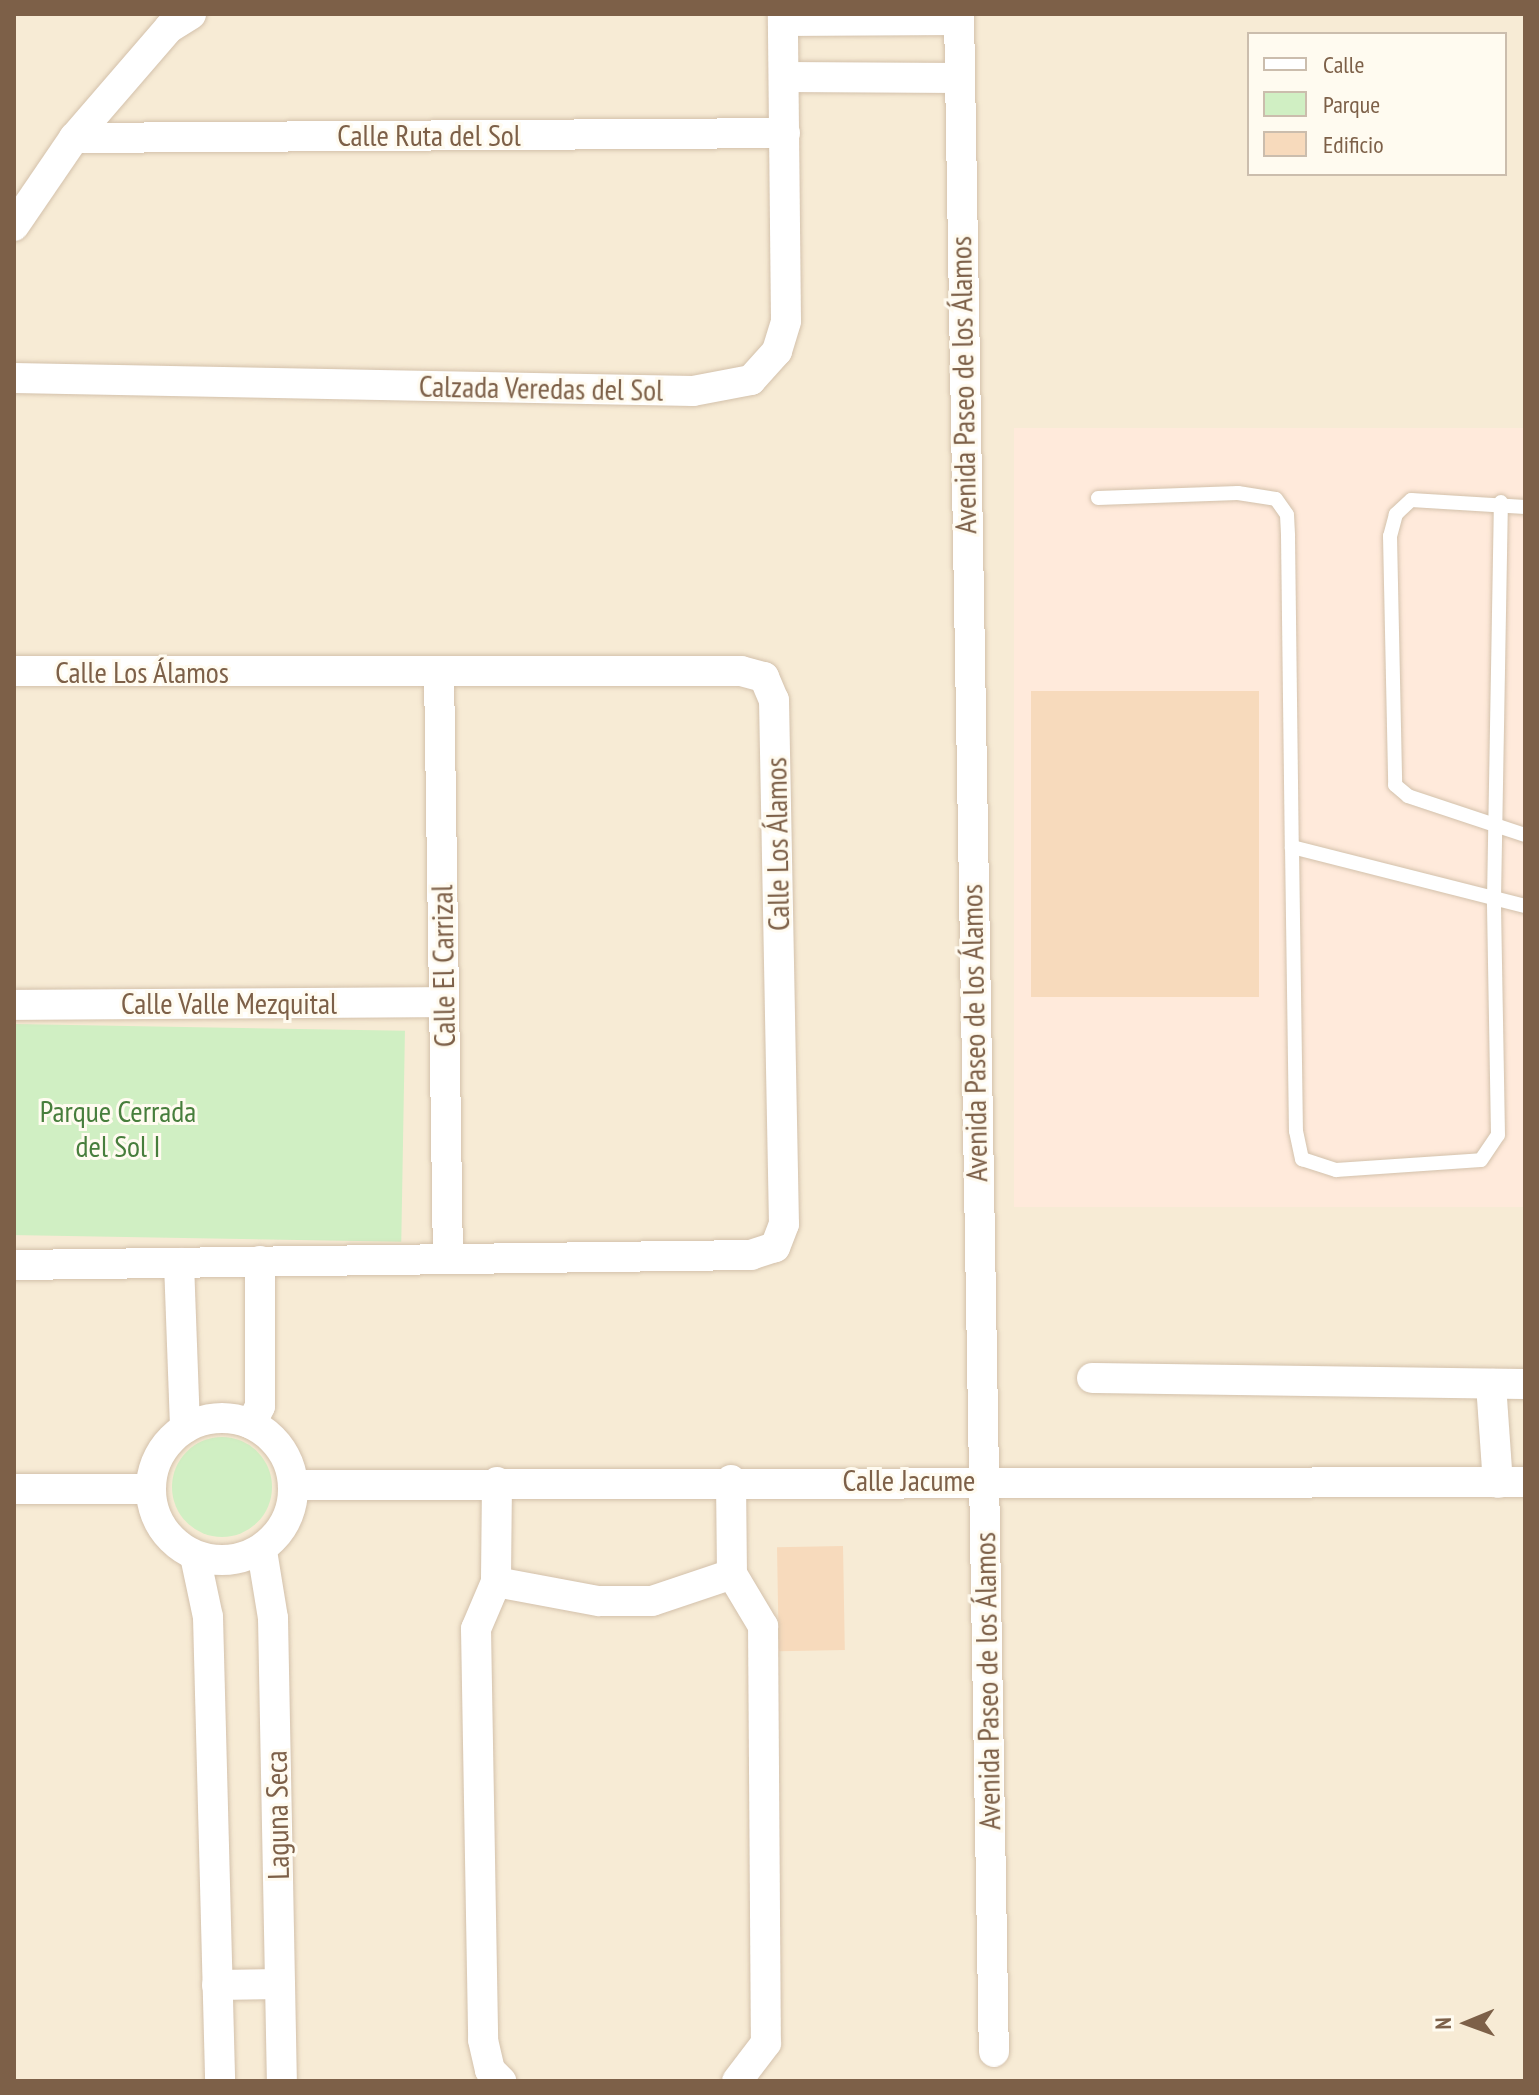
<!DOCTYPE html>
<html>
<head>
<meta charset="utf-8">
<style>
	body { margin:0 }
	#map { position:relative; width:1539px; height:2095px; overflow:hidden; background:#fff8e8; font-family:"PT Sans Narrow",sans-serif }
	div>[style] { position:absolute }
	.residential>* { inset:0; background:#f7ebd5 }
	.commercial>* { inset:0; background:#ffeadb; transform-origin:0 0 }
	.green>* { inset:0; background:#d0efc3; transform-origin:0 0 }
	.round { border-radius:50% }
	.building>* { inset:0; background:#f7dabc; transform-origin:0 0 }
	.roads { filter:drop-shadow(0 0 2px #d3c1ab) drop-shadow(0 0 2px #d3c1ab) }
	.lane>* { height:14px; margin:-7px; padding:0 7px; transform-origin:7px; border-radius:7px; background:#fff }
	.street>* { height:30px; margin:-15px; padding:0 15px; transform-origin:15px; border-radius:15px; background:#fff }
	.street>.ring { margin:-15px; padding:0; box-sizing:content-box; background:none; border:30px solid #fff; border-radius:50% }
	span { translate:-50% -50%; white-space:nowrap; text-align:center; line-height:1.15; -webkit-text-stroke:6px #fffbf0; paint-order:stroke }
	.street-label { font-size:30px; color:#7d6048 }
	.park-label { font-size:30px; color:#477e3c }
	.frame { position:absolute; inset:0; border:16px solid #7d6048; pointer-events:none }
	.legend { position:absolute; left:1247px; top:32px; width:260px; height:144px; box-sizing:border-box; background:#fffbf0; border:2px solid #cbbdad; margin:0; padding:10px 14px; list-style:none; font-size:24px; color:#7d6048 }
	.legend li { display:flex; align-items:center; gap:16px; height:40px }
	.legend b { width:40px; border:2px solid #cbbdad }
	.north { position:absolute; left:1427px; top:1983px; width:80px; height:80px; -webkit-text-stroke:6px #fffbf0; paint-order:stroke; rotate:269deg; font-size:22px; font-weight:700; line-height:32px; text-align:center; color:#7d6048 }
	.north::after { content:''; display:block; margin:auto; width:28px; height:36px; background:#7d6048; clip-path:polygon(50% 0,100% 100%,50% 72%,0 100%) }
</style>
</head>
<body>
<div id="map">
	<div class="residential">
		<div style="clip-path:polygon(evenodd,14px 14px,1525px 14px,1525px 2081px,14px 2081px,14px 14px,1249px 34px,1505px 34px,1505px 174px,1249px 174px,1249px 34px)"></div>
	</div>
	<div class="commercial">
		<div style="left:1525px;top:428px;width:779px;height:511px;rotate:90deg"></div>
	</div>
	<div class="green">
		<div style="left:14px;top:1024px;width:391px;height:211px;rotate:1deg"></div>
		<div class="round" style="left:172px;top:1437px;width:100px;height:100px"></div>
	</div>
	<div class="building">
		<div style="left:1031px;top:691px;width:228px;height:306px"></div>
		<div style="left:843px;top:1546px;width:104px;height:66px;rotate:89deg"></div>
	</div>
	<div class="roads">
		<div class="lane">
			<div style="left:1098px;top:498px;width:140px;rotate:-2deg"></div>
			<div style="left:1238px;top:493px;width:38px;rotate:9deg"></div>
			<div style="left:1276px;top:499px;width:19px;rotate:55deg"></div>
			<div style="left:1287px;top:515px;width:21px;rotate:87deg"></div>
			<div style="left:1288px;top:536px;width:311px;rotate:89.3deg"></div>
			<div style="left:1292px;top:847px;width:240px;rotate:14.2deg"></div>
			<div style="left:1525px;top:507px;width:114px;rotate:-176.5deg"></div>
			<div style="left:1411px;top:500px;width:21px;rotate:137deg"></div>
			<div style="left:1396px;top:514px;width:23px;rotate:105deg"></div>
			<div style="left:1390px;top:536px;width:249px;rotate:88.8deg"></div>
			<div style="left:1395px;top:785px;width:17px;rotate:40deg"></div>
			<div style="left:1408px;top:796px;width:123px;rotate:18.4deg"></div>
			<div style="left:1292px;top:847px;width:284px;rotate:89.2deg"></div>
			<div style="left:1296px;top:1131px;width:29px;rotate:78deg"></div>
			<div style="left:1302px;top:1159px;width:36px;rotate:18deg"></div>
			<div style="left:1336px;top:1170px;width:145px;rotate:-3.9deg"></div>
			<div style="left:1481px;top:1160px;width:30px;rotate:-56deg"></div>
			<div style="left:1498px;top:1135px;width:236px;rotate:-91deg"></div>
			<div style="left:1494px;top:899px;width:397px;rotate:-89deg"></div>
		</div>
		<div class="street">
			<div style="left:959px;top:14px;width:2038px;rotate:89.02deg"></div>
			<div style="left:783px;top:21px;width:176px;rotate:-0.3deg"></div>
			<div style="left:784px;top:77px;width:174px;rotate:0.3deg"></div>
			<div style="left:74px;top:138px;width:711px;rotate:-0.4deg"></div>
			<div style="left:14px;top:226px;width:107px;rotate:-55.7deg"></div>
			<div style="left:74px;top:138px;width:145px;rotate:-49.2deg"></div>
			<div style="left:169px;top:28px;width:26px;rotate:-32deg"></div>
			<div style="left:14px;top:378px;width:679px;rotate:1.1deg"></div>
			<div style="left:693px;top:391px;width:59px;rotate:-10.7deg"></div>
			<div style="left:751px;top:380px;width:39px;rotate:-48deg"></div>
			<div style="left:777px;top:351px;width:31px;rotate:-73deg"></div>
			<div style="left:786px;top:321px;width:307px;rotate:-90.6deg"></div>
			<div style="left:14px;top:671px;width:727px"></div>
			<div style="left:741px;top:671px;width:24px;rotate:15deg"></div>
			<div style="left:764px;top:677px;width:25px;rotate:67deg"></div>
			<div style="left:774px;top:700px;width:524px;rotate:88.91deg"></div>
			<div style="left:784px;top:1224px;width:25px;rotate:111deg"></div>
			<div style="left:775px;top:1247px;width:25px;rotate:162deg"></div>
			<div style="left:751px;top:1255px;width:737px;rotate:179.22deg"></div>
			<div style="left:439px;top:673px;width:585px;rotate:89.12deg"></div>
			<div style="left:14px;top:1005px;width:430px;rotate:-0.4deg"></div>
			<div style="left:179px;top:1263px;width:165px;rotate:87.9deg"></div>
			<div style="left:1092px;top:1378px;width:433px;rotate:0.8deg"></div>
			<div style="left:1491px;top:1384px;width:99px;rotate:86deg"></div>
			<div class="ring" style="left:151px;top:1418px;width:112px;height:112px"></div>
			<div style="left:251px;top:1424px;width:20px;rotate:-63deg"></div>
			<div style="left:260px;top:1406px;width:145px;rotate:-90deg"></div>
			<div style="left:731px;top:1480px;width:94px;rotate:89.4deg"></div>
			<div style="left:732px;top:1574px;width:61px;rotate:59.2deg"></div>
			<div style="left:763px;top:1626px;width:417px;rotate:89.6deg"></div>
			<div style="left:766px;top:2043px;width:48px;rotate:127.3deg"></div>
			<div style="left:497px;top:1482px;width:100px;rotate:90.6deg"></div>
			<div style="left:496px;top:1582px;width:51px;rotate:113.1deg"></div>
			<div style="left:476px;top:1629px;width:411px;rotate:89deg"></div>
			<div style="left:483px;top:2040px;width:31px;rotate:77deg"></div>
			<div style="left:490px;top:2070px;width:16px;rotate:45deg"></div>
			<div style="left:293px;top:1485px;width:1232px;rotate:-0.14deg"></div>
			<div style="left:14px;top:1489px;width:137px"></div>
			<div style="left:262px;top:1551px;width:68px;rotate:80.7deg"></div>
			<div style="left:273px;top:1618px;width:463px;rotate:88.9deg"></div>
			<div style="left:195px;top:1556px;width:62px;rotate:78deg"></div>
			<div style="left:208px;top:1617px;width:464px;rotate:88.5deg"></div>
			<div style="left:496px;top:1582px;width:105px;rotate:10.5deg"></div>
			<div style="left:599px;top:1601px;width:53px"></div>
			<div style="left:652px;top:1601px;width:84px;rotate:-18.6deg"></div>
			<div style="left:217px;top:1985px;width:63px;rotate:-0.9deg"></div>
		</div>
	</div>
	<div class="street-label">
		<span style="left:429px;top:135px">Calle Ruta del Sol</span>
		<span style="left:963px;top:385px;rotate:-91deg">Avenida Paseo de los Álamos</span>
		<span style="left:541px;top:388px;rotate:1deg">Calzada Veredas del Sol</span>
		<span style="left:142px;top:672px">Calle Los Álamos</span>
		<span style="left:777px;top:844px;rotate:-91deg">Calle Los Álamos</span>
		<span style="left:443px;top:966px;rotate:-91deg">Calle El Carrizal</span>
		<span style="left:229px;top:1003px">Calle Valle Mezquital</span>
		<span style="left:974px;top:1033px;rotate:-91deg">Avenida Paseo de los Álamos</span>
		<span style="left:909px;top:1480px">Calle Jacume</span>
		<span style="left:987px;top:1681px;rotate:-91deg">Avenida Paseo de los Álamos</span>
		<span style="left:277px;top:1815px;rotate:-91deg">Laguna Seca</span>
	</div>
	<div class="park-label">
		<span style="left:118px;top:1128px">Parque Cerrada<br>del Sol I</span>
	</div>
	<div class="frame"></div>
	<ul class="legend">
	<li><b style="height:10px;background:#fff"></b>Calle</li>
	<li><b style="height:22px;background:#d0efc3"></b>Parque</li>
	<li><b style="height:22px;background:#f7dabc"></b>Edificio</li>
	</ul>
	<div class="north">N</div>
</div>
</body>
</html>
